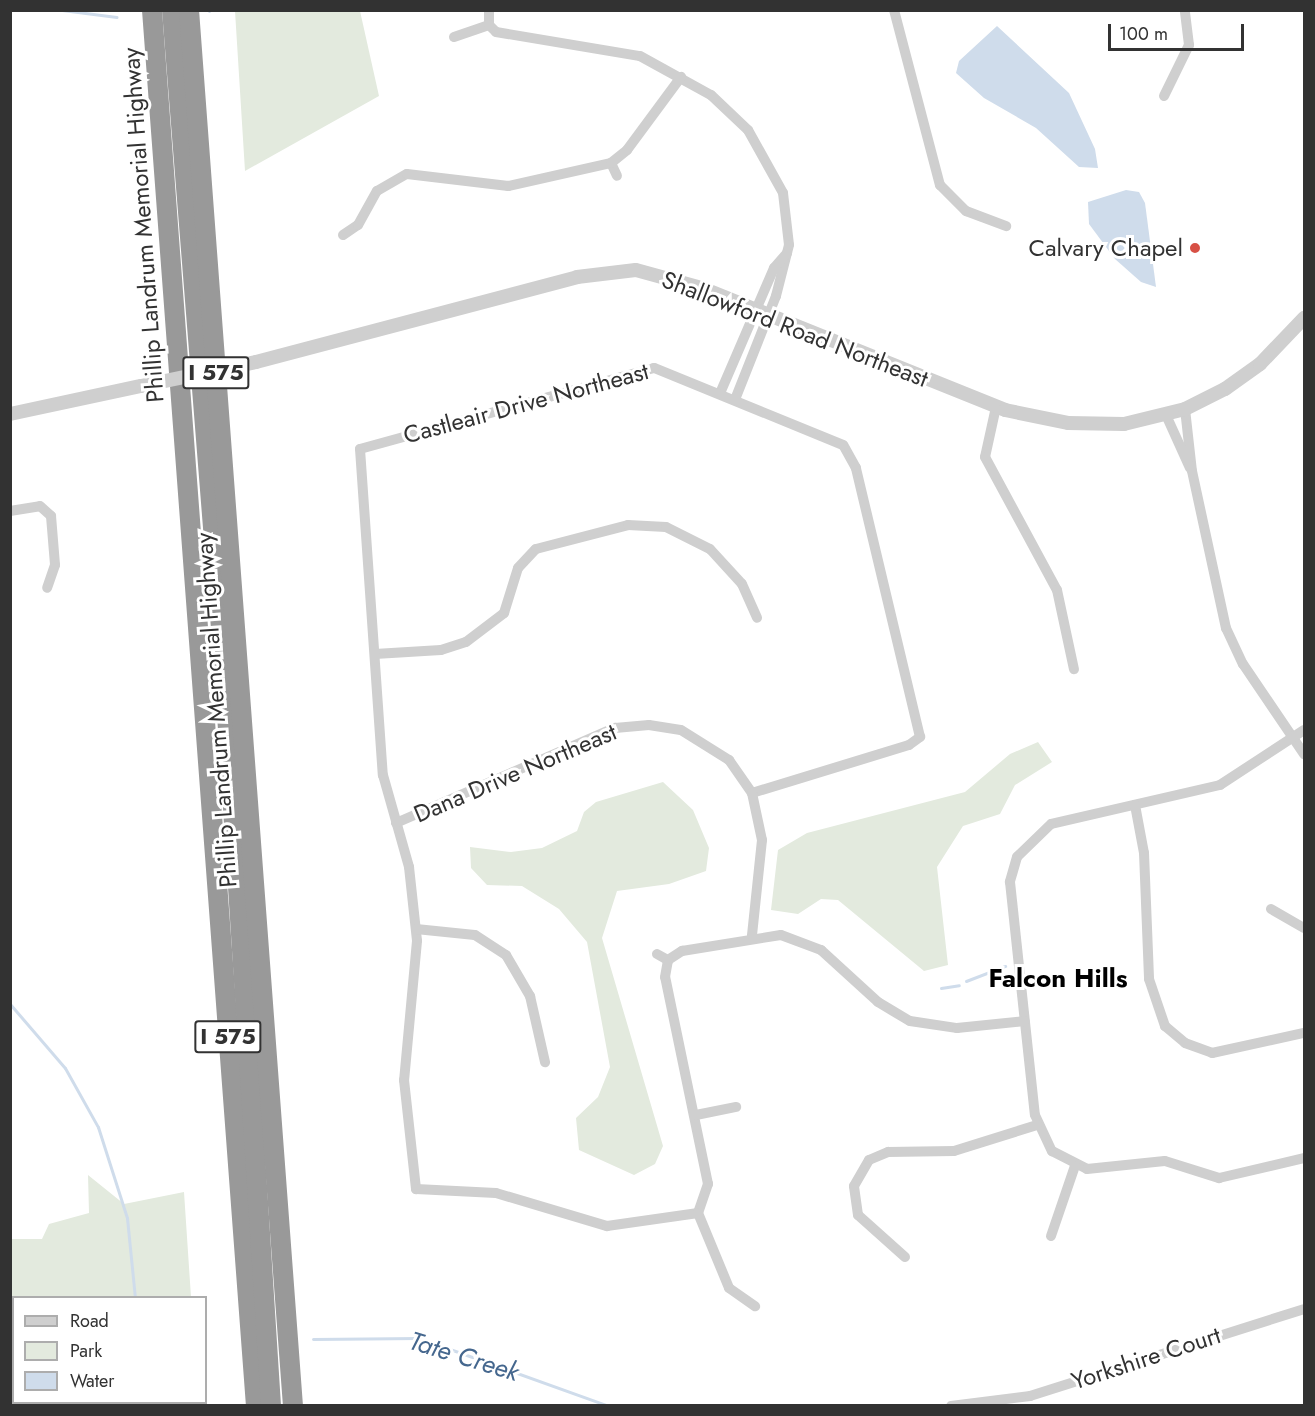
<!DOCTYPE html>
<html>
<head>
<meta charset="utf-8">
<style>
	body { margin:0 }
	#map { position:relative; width:1315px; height:1416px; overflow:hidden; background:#fff; font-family:Jost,sans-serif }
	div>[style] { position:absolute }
	.green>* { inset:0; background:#e3eade }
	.water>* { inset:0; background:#cfdceb }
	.stream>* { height:3px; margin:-1.5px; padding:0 1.5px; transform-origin:1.5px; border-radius:1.5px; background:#cfdceb }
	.minor>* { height:10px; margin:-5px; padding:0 5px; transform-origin:5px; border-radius:5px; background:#cfcfcf }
	.tertiary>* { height:14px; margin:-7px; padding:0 7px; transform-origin:7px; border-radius:7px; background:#cfcfcf }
	.motorway>* { height:20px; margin:-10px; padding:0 10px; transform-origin:10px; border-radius:10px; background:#999 }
	.tertiary-bridge>* { height:14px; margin:-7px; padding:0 7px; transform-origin:7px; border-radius:7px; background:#cfcfcf }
	.dots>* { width:16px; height:16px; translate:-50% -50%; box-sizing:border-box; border:3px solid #fff; border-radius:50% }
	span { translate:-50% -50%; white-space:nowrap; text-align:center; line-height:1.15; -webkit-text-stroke:6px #fff; paint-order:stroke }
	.shield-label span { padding:2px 4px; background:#fff; border:2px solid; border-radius:4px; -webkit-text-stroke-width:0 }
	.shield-label { font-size:22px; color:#323232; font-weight:700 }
	.street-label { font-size:24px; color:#323232 }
	.poi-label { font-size:24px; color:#323232 }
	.right { translate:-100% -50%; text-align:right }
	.neighbourhood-label { font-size:26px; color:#000; font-weight:700 }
	.water-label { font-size:26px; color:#45678e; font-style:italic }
	.frame { position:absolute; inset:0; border:12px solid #323232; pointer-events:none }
	.legend { position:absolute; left:12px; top:1296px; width:195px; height:108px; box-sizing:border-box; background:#fff; border:2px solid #adadad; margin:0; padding:8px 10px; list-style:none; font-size:18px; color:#323232 }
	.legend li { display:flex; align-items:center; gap:12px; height:30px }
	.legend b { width:30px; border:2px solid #adadad }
	.scale { position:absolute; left:1108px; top:24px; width:136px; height:27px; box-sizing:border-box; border:3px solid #323232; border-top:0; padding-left:8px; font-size:18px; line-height:21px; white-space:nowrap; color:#323232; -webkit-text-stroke:4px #fff; paint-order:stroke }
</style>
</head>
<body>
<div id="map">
	<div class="green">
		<div style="clip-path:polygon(235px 11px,360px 11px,379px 96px,245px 171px)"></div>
		<div style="clip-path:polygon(1038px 742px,1052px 762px,1015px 785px,1000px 814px,963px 826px,937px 867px,948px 965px,924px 971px,838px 900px,821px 899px,798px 914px,771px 910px,778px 850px,807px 833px,965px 792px,1010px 754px)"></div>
		<div style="clip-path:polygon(663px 782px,693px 810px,709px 848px,706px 871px,669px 884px,617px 891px,602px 938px,663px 1146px,655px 1164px,634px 1175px,579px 1150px,576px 1118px,598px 1097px,610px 1067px,587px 942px,559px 909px,522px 886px,487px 885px,471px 868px,470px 847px,511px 852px,542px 848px,577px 831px,584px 812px,596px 802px)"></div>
		<div style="clip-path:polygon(88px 1175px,124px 1204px,184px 1192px,191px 1297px,14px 1298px,14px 1402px,199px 1405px,11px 1405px,11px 1239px,42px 1239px,49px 1224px,89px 1213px)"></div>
	</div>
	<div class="water">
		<div style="clip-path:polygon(997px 26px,1069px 93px,1095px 149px,1098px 168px,1079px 167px,1036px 128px,984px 98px,956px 73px,959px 61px)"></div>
		<div style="clip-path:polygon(1126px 190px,1139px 192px,1145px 203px,1156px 287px,1141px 282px,1115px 259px,1089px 224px,1088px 202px)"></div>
	</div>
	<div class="stream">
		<div style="left:62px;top:10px;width:55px;rotate:7.3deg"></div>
		<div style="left:209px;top:11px;width:1px;rotate:-45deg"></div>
		<div style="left:966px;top:981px;width:42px;rotate:-21deg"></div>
		<div style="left:941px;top:988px;width:18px;rotate:-9deg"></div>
		<div style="left:10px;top:1004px;width:84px;rotate:49.3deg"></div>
		<div style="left:65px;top:1068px;width:68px;rotate:60.8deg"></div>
		<div style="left:98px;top:1127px;width:96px;rotate:72.3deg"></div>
		<div style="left:127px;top:1218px;width:80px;rotate:84.3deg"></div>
		<div style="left:313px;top:1339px;width:106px;rotate:-0.5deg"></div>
		<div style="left:419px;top:1338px;width:202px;rotate:19.7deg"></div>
		<div style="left:137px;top:1402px;width:4px;rotate:76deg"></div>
	</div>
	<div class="minor">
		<div style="left:894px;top:10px;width:181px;rotate:75.3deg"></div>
		<div style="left:940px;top:185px;width:37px;rotate:45deg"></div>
		<div style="left:966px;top:211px;width:43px;rotate:20.6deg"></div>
		<div style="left:489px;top:25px;width:15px;rotate:-90deg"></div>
		<div style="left:454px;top:37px;width:37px;rotate:-19deg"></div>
		<div style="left:489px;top:25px;width:10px;rotate:45deg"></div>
		<div style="left:496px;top:32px;width:146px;rotate:9.5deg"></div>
		<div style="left:640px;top:56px;width:81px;rotate:28.8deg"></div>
		<div style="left:711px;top:95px;width:51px;rotate:43.4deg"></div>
		<div style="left:748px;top:130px;width:72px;rotate:60.9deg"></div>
		<div style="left:783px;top:193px;width:52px;rotate:83.4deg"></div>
		<div style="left:789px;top:245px;width:53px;rotate:104.3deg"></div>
		<div style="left:776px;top:296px;width:109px;rotate:111.6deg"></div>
		<div style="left:1164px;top:96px;width:57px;rotate:-63.9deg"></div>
		<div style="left:1189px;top:45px;width:35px;rotate:-97deg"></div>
		<div style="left:611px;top:163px;width:14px;rotate:65deg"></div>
		<div style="left:343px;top:235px;width:18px;rotate:-34deg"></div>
		<div style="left:358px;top:225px;width:39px;rotate:-61deg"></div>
		<div style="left:377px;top:191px;width:34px;rotate:-30deg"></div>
		<div style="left:407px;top:174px;width:102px;rotate:6.8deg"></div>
		<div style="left:508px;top:186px;width:106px;rotate:-12.6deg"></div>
		<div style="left:611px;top:163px;width:21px;rotate:-39deg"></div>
		<div style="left:627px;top:150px;width:91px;rotate:-53.5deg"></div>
		<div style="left:721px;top:391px;width:134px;rotate:-66.7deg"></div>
		<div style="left:774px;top:268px;width:20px;rotate:-49deg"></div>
		<div style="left:996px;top:407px;width:51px;rotate:102.4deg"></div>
		<div style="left:985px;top:457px;width:151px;rotate:61.6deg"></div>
		<div style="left:1057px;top:590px;width:81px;rotate:77.9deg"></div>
		<div style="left:1185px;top:409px;width:62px;rotate:83.6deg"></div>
		<div style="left:1192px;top:471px;width:161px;rotate:77.8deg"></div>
		<div style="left:1226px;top:628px;width:40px;rotate:65deg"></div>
		<div style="left:1243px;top:664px;width:109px;rotate:55.9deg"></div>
		<div style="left:1166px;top:415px;width:58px;rotate:65.6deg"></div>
		<div style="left:10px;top:511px;width:30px;rotate:-9deg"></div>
		<div style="left:40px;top:506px;width:15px;rotate:42deg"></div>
		<div style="left:51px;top:516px;width:49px;rotate:85.3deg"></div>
		<div style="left:55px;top:565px;width:24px;rotate:109deg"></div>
		<div style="left:375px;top:654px;width:66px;rotate:-3.5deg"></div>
		<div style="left:441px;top:650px;width:26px;rotate:-18deg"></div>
		<div style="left:466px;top:642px;width:48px;rotate:-37.3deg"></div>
		<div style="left:504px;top:613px;width:47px;rotate:-72.7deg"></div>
		<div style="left:518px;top:568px;width:26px;rotate:-47deg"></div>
		<div style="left:536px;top:549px;width:95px;rotate:-14.6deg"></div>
		<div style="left:628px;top:525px;width:38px;rotate:3deg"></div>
		<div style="left:666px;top:527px;width:49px;rotate:26.6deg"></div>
		<div style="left:710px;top:549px;width:47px;rotate:47.6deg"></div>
		<div style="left:742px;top:584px;width:37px;rotate:66deg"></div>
		<div style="left:1304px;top:730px;width:100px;rotate:146.8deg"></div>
		<div style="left:1220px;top:785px;width:173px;rotate:167deg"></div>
		<div style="left:1051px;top:824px;width:47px;rotate:135.9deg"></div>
		<div style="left:1017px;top:857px;width:26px;rotate:106deg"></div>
		<div style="left:1010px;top:882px;width:234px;rotate:83.9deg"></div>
		<div style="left:1035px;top:1115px;width:40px;rotate:65deg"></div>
		<div style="left:1052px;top:1151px;width:39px;rotate:27deg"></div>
		<div style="left:1087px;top:1169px;width:78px;rotate:-5.9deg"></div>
		<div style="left:1165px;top:1161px;width:57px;rotate:17.5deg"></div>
		<div style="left:1219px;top:1178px;width:87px;rotate:-13.2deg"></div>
		<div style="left:752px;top:793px;width:164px;rotate:-17deg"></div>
		<div style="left:909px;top:745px;width:14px;rotate:-36deg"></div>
		<div style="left:920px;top:737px;width:277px;rotate:-103.4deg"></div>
		<div style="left:856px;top:468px;width:26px;rotate:-119deg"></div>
		<div style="left:843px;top:445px;width:204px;rotate:-157.8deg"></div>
		<div style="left:654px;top:368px;width:305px;rotate:164.6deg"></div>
		<div style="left:360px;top:449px;width:327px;rotate:86deg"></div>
		<div style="left:383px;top:775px;width:96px;rotate:74.2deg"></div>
		<div style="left:409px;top:867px;width:74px;rotate:83.8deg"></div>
		<div style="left:417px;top:941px;width:140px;rotate:95.3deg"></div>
		<div style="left:404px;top:1080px;width:110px;rotate:83.7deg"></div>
		<div style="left:416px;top:1189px;width:80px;rotate:2.9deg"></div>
		<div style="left:496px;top:1193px;width:116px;rotate:16.6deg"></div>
		<div style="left:607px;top:1226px;width:92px;rotate:-8.1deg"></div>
		<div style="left:698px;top:1213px;width:31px;rotate:-71deg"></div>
		<div style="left:708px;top:1184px;width:211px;rotate:-101.7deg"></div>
		<div style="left:665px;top:977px;width:17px;rotate:-80deg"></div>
		<div style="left:668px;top:960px;width:17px;rotate:-33deg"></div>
		<div style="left:682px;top:951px;width:100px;rotate:-9.2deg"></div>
		<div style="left:781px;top:935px;width:43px;rotate:20.6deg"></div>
		<div style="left:821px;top:950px;width:77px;rotate:42.4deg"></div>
		<div style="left:878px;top:1002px;width:37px;rotate:31deg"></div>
		<div style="left:910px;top:1021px;width:48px;rotate:8.5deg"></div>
		<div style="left:957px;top:1028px;width:68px;rotate:-5.9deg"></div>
		<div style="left:1135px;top:805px;width:49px;rotate:79.4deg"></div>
		<div style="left:1144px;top:853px;width:126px;rotate:87.7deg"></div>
		<div style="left:1149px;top:979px;width:50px;rotate:71.2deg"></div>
		<div style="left:1165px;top:1026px;width:26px;rotate:40deg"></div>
		<div style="left:1185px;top:1043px;width:29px;rotate:20deg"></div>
		<div style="left:1212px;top:1053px;width:94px;rotate:-12.3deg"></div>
		<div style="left:396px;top:823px;width:239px;rotate:-23.5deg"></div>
		<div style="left:615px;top:728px;width:34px;rotate:-5deg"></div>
		<div style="left:649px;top:725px;width:32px;rotate:9deg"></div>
		<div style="left:681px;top:730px;width:57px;rotate:32deg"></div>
		<div style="left:729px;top:760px;width:40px;rotate:55.1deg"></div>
		<div style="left:752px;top:793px;width:48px;rotate:78deg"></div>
		<div style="left:762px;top:840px;width:96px;rotate:96deg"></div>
		<div style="left:1271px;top:909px;width:38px;rotate:30deg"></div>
		<div style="left:416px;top:929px;width:59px;rotate:5.8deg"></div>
		<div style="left:475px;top:935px;width:37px;rotate:33deg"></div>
		<div style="left:506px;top:955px;width:48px;rotate:59.7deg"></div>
		<div style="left:530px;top:996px;width:68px;rotate:77.2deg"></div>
		<div style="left:657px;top:954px;width:13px;rotate:29deg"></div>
		<div style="left:696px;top:1115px;width:41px;rotate:-11.3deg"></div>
		<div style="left:698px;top:1213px;width:81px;rotate:67.5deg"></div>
		<div style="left:729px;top:1288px;width:32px;rotate:35deg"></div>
		<div style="left:1051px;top:1236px;width:74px;rotate:-71.1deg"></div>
		<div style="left:905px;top:1257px;width:63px;rotate:-138.2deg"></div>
		<div style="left:858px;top:1215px;width:29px;rotate:-98deg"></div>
		<div style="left:854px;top:1186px;width:30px;rotate:-60deg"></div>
		<div style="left:869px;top:1160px;width:21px;rotate:-23deg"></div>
		<div style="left:888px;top:1152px;width:66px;rotate:-0.9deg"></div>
		<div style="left:954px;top:1151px;width:87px;rotate:-17.4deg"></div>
		<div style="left:951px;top:1406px;width:80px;rotate:-7.2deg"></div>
		<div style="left:1030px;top:1396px;width:287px;rotate:-17.6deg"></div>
	</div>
	<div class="tertiary">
		<div style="left:256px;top:362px;width:332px;rotate:-14.8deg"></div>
		<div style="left:577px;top:277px;width:59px;rotate:-6.8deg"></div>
		<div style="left:636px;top:270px;width:68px;rotate:15.3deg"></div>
		<div style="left:702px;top:288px;width:327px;rotate:21.9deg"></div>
		<div style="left:1005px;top:410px;width:64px;rotate:11.7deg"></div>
		<div style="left:1068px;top:423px;width:56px;rotate:1deg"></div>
		<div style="left:1124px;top:424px;width:63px;rotate:-13.8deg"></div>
		<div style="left:1185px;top:409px;width:45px;rotate:-26.6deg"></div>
		<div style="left:1225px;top:389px;width:43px;rotate:-35.5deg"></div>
		<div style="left:1260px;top:364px;width:64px;rotate:-46.3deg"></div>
		<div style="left:10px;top:414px;width:134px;rotate:-12.1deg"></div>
	</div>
	<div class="motorway">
		<div style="left:152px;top:10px;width:1400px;rotate:85.74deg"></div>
		<div style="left:172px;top:10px;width:659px;rotate:85.47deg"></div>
		<div style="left:224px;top:667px;width:740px;rotate:86.36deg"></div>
		<div style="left:189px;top:10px;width:1400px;rotate:85.74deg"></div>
	</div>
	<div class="tertiary-bridge">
		<div style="left:141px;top:386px;width:117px;rotate:-11.8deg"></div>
	</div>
	<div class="dots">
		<div style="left:1195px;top:248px;background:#d75045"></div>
	</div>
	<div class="shield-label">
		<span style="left:216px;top:373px">I 575</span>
		<span style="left:228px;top:1037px">I 575</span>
	</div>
	<div class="street-label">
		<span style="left:143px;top:225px;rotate:-94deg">Phillip Landrum Memorial Highway</span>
		<span style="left:795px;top:329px;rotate:21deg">Shallowford Road Northeast</span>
		<span style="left:526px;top:403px;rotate:-15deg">Castleair Drive Northeast</span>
		<span style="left:216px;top:710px;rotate:-94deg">Phillip Landrum Memorial Highway</span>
		<span style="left:515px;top:773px;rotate:-23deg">Dana Drive Northeast</span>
		<span style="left:1146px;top:1358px;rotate:-18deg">Yorkshire Court</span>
	</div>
	<div class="poi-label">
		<span class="right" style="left:1183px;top:248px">Calvary Chapel</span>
	</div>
	<div class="neighbourhood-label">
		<span style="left:1058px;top:979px">Falcon Hills</span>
	</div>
	<div class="water-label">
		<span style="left:464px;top:1357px;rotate:17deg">Tate Creek</span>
	</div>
	<div class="frame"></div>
	<ul class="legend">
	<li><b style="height:8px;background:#cfcfcf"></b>Road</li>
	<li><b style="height:16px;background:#e3eade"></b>Park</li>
	<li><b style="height:16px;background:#cfdceb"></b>Water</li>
	</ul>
	<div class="scale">100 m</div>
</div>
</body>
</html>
